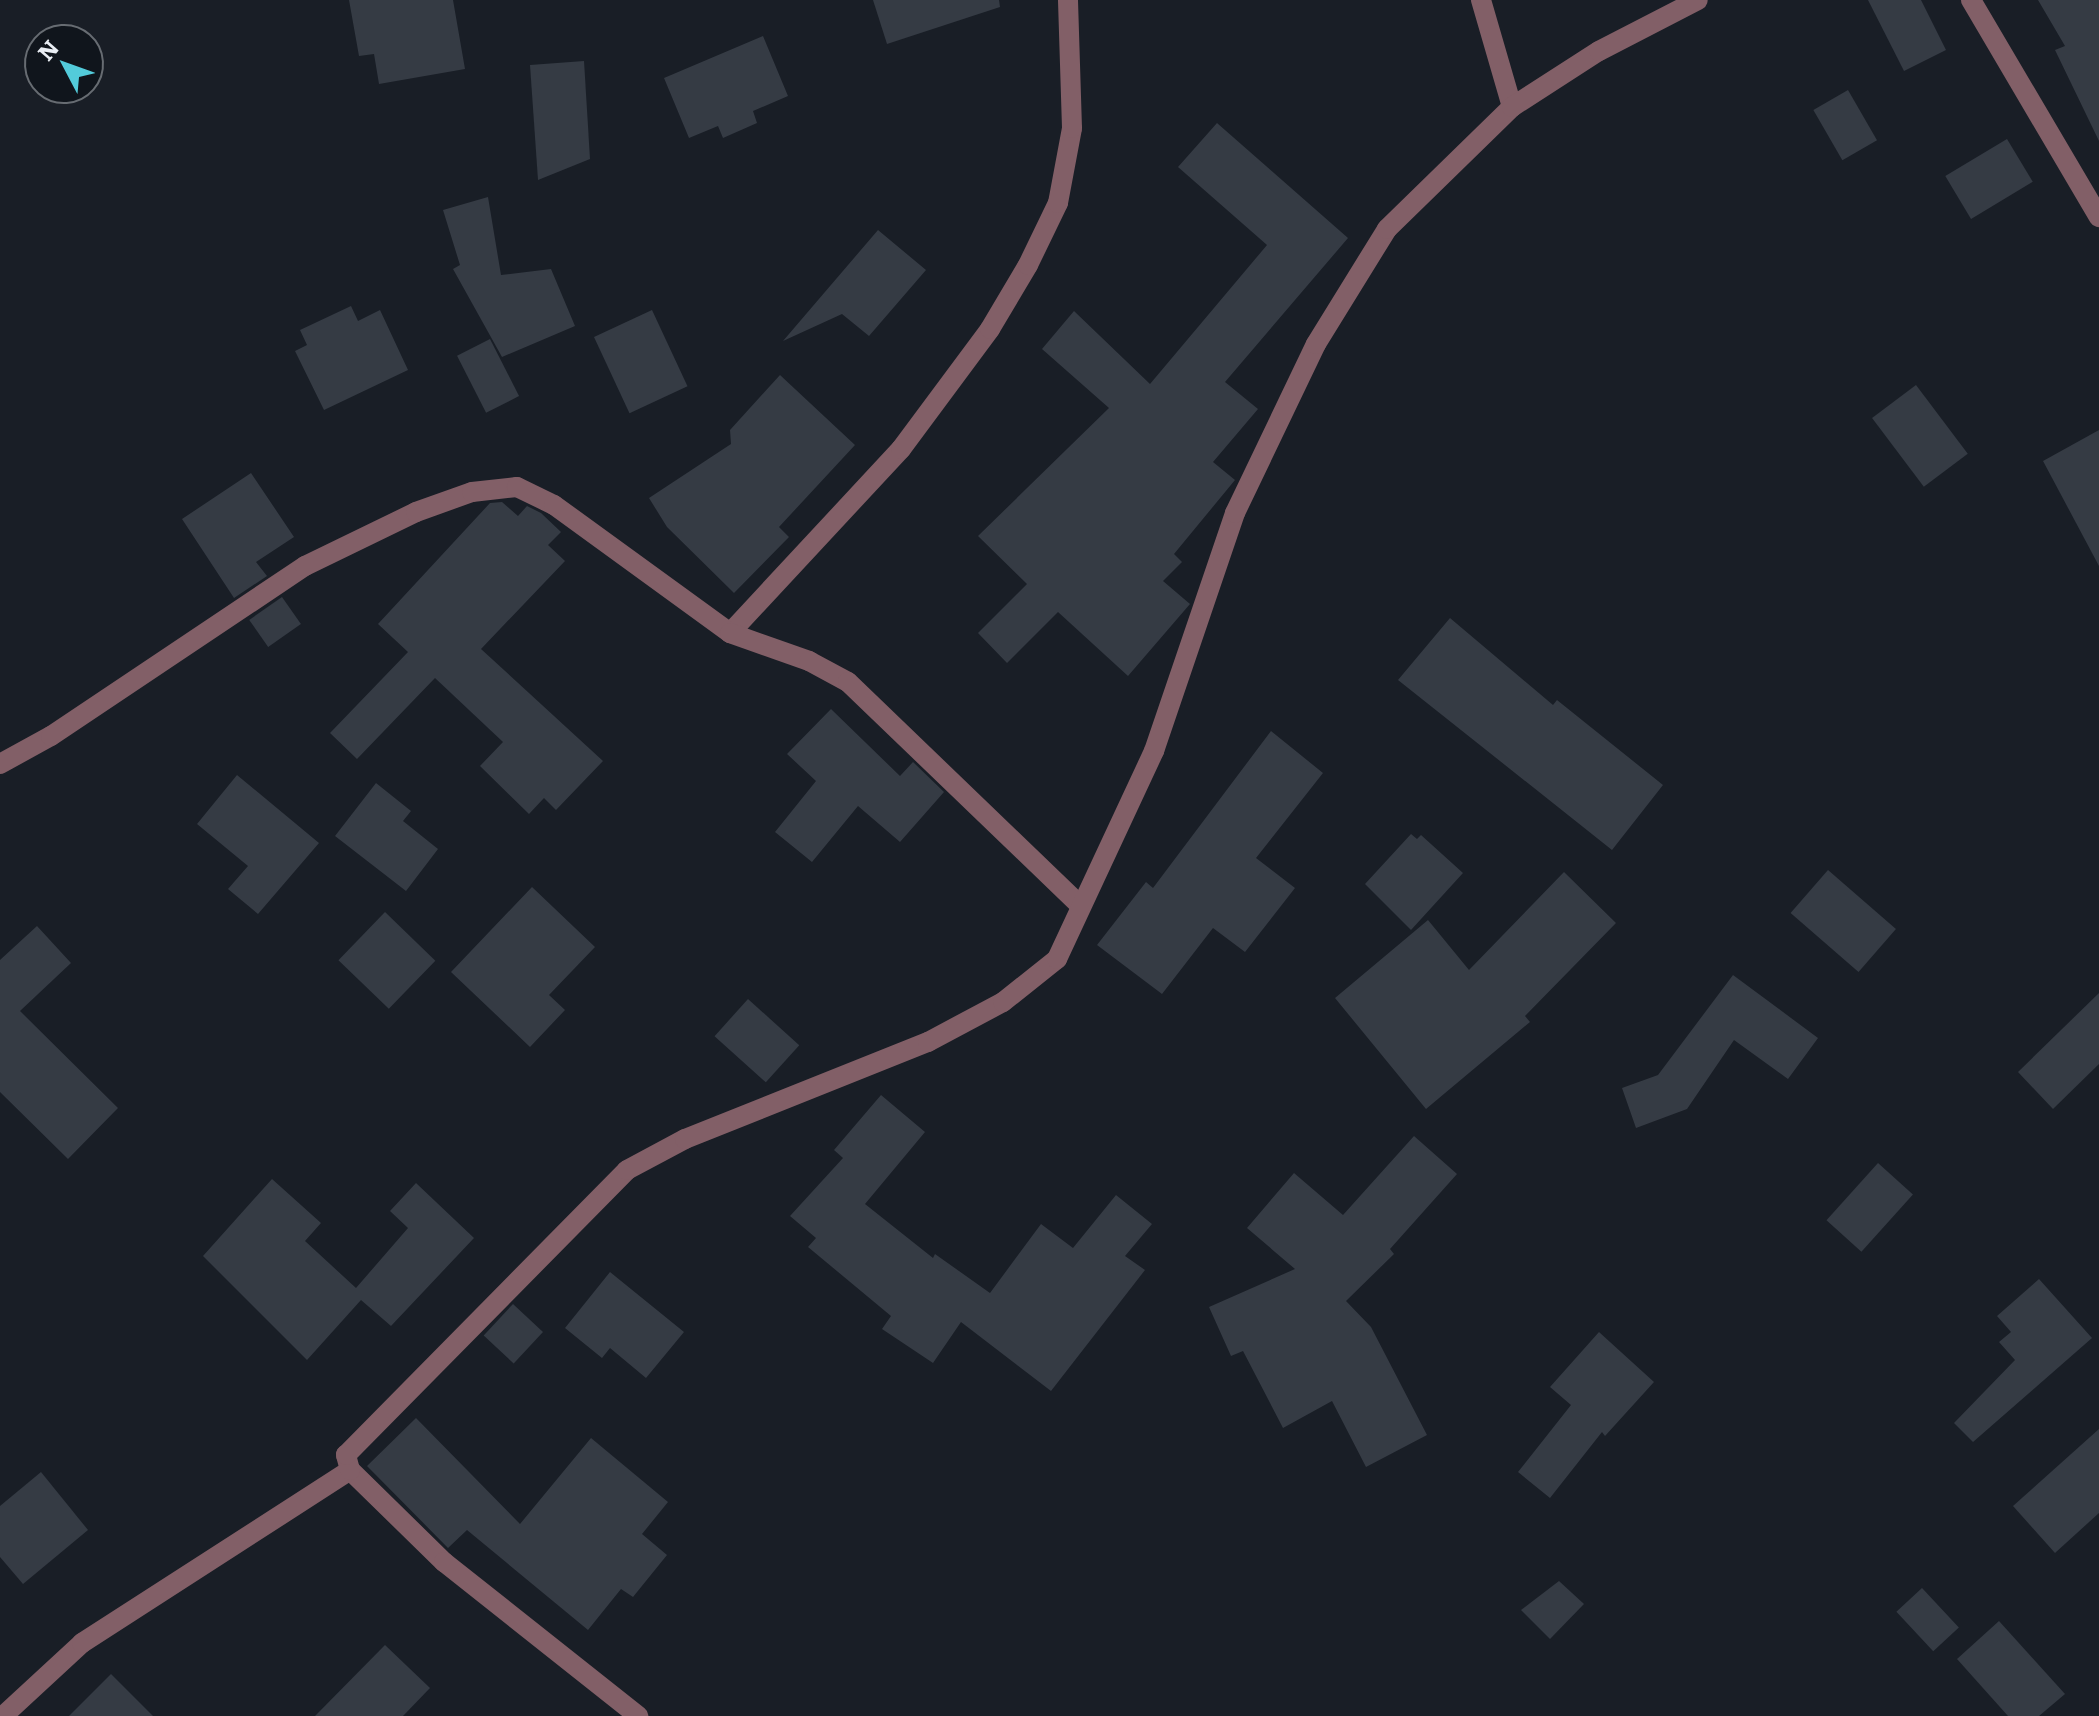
<!DOCTYPE html>
<html>
<head>
<meta charset="utf-8">
<style>
	body { margin:0 }
	#map { position:relative; width:2099px; height:1716px; overflow:hidden; background:#191e26; font-family:Literata,serif }
	div>[style] { position:absolute }
	.building>* { inset:0; background:#353b44; transform-origin:0 0 }
	.service>* { height:20px; margin:-10px; padding:0 10px; transform-origin:10px; border-radius:10px; background:#825f67 }
	.minor>* { height:20px; margin:-10px; padding:0 10px; transform-origin:10px; border-radius:10px; background:#825f67 }
	span { translate:-50% -50%; white-space:nowrap; text-align:center; line-height:1.15; -webkit-text-stroke:8px #10151c; paint-order:stroke }
	.north { position:absolute; left:24px; top:24px; width:80px; height:80px; box-sizing:border-box; background:#10151c; border:2px solid #676c72; border-radius:50%; rotate:311deg; font-size:22px; font-weight:700; line-height:32px; text-align:center; color:#eaeef4 }
	.north::after { content:''; display:block; margin:auto; width:28px; height:36px; background:#53cbda; clip-path:polygon(50% 0,100% 100%,50% 72%,0 100%) }
</style>
</head>
<body>
<div id="map">
	<div class="building">
		<div style="clip-path:polygon(349px 0,453px 0,465px 69px,379px 84px,374px 54px,359px 56px)"></div>
		<div style="clip-path:polygon(873px 0,999px 0,1000px 7px,887px 44px)"></div>
		<div style="clip-path:polygon(1868px 0,1921px 0,1946px 50px,1904px 71px)"></div>
		<div style="clip-path:polygon(2038px 0,2099px 0,2099px 141px,2055px 50px,2065px 46px)"></div>
		<div style="clip-path:polygon(763px 36px,788px 96px,753px 111px,757px 123px,723px 138px,718px 126px,689px 138px,664px 78px)"></div>
		<div style="clip-path:polygon(584px 61px,590px 159px,538px 180px,530px 65px)"></div>
		<div style="left:1848px;top:90px;width:58px;height:40px;rotate:60deg"></div>
		<div style="clip-path:polygon(1217px 123px,1348px 238px,1225px 382px,1258px 409px,1213px 462px,1235px 480px,1174px 554px,1182px 562px,1163px 581px,1190px 604px,1128px 676px,1058px 612px,1007px 663px,978px 633px,1027px 584px,978px 536px,1109px 408px,1042px 349px,1074px 311px,1150px 384px,1267px 245px,1178px 167px)"></div>
		<div style="left:2007px;top:139px;width:50px;height:72px;rotate:59deg"></div>
		<div style="clip-path:polygon(488px 197px,501px 275px,551px 269px,575px 326px,502px 357px,453px 269px,460px 265px,443px 210px)"></div>
		<div style="clip-path:polygon(878px 230px,926px 270px,869px 336px,842px 314px,783px 341px)"></div>
		<div style="clip-path:polygon(351px 306px,358px 321px,380px 310px,408px 370px,324px 410px,295px 351px,307px 345px,300px 330px)"></div>
		<div style="left:652px;top:310px;width:84px;height:64px;rotate:65deg"></div>
		<div style="left:490px;top:339px;width:64px;height:37px;rotate:63deg"></div>
		<div style="clip-path:polygon(780px 375px,855px 445px,779px 527px,789px 537px,734px 593px,667px 527px,649px 498px,731px 444px,730px 430px)"></div>
		<div style="left:1916px;top:385px;width:86px;height:55px;rotate:53deg"></div>
		<div style="clip-path:polygon(2099px 430px,2099px 566px,2043px 461px)"></div>
		<div style="clip-path:polygon(251px 473px,294px 537px,256px 562px,267px 576px,234px 598px,182px 519px)"></div>
		<div style="clip-path:polygon(502px 502px,518px 516px,527px 506px,541px 513px,561px 532px,548px 545px,565px 561px,481px 649px,603px 761px,556px 810px,544px 798px,529px 814px,480px 766px,503px 742px,435px 678px,357px 759px,330px 733px,408px 652px,378px 624px,490px 503px)"></div>
		<div style="left:282px;top:597px;width:33px;height:40px;rotate:55deg"></div>
		<div style="clip-path:polygon(1450px 618px,1553px 705px,1557px 700px,1663px 785px,1612px 850px,1398px 680px)"></div>
		<div style="clip-path:polygon(831px 709px,900px 776px,913px 762px,944px 792px,900px 842px,858px 806px,812px 862px,775px 832px,816px 781px,787px 754px)"></div>
		<div style="clip-path:polygon(1271px 731px,1323px 773px,1256px 858px,1295px 888px,1245px 952px,1213px 928px,1162px 994px,1097px 945px,1146px 882px,1153px 888px)"></div>
		<div style="clip-path:polygon(237px 775px,319px 843px,258px 914px,228px 889px,248px 866px,197px 824px)"></div>
		<div style="clip-path:polygon(376px 783px,411px 811px,403px 821px,438px 849px,406px 891px,335px 836px)"></div>
		<div style="clip-path:polygon(1411px 834px,1417px 839px,1421px 835px,1463px 873px,1411px 930px,1365px 884px)"></div>
		<div style="left:1828px;top:870px;width:90px;height:57px;rotate:41deg"></div>
		<div style="clip-path:polygon(1564px 872px,1616px 923px,1525px 1016px,1530px 1022px,1426px 1109px,1335px 998px,1428px 920px,1469px 970px)"></div>
		<div style="clip-path:polygon(532px 887px,595px 947px,549px 995px,565px 1010px,530px 1047px,451px 972px)"></div>
		<div style="left:385px;top:912px;width:70px;height:67px;rotate:44deg"></div>
		<div style="clip-path:polygon(37px 926px,71px 963px,20px 1011px,118px 1108px,68px 1159px,0 1092px,0 960px)"></div>
		<div style="clip-path:polygon(1733px 975px,1818px 1038px,1788px 1079px,1734px 1040px,1687px 1109px,1636px 1128px,1622px 1088px,1658px 1075px)"></div>
		<div style="clip-path:polygon(2099px 993px,2099px 1064px,2053px 1109px,2018px 1072px)"></div>
		<div style="left:748px;top:999px;width:69px;height:50px;rotate:42deg"></div>
		<div style="clip-path:polygon(881px 1095px,925px 1132px,865px 1204px,933px 1258px,935px 1254px,990px 1293px,1041px 1224px,1073px 1248px,1116px 1195px,1152px 1224px,1125px 1256px,1145px 1270px,1051px 1391px,961px 1322px,933px 1363px,882px 1329px,891px 1316px,808px 1247px,816px 1238px,790px 1216px,843px 1158px,834px 1150px)"></div>
		<div style="clip-path:polygon(1414px 1136px,1457px 1174px,1390px 1249px,1394px 1254px,1346px 1301px,1371px 1327px,1427px 1435px,1366px 1467px,1332px 1401px,1283px 1428px,1243px 1351px,1231px 1356px,1209px 1307px,1295px 1269px,1247px 1228px,1294px 1173px,1343px 1215px)"></div>
		<div style="left:1878px;top:1163px;width:47px;height:77px;rotate:42deg"></div>
		<div style="clip-path:polygon(272px 1179px,321px 1223px,305px 1241px,356px 1288px,408px 1228px,390px 1211px,416px 1183px,474px 1238px,391px 1326px,361px 1300px,307px 1360px,203px 1256px)"></div>
		<div style="clip-path:polygon(610px 1272px,684px 1332px,646px 1378px,610px 1348px,602px 1358px,565px 1328px)"></div>
		<div style="clip-path:polygon(2039px 1279px,2092px 1338px,1973px 1442px,1954px 1423px,2015px 1360px,1999px 1342px,2011px 1332px,1997px 1316px)"></div>
		<div style="left:513px;top:1304px;width:41px;height:43px;rotate:43deg"></div>
		<div style="clip-path:polygon(1599px 1332px,1654px 1382px,1605px 1436px,1602px 1432px,1550px 1498px,1518px 1472px,1571px 1405px,1550px 1387px)"></div>
		<div style="clip-path:polygon(416px 1418px,520px 1524px,591px 1438px,668px 1502px,642px 1534px,667px 1555px,633px 1597px,621px 1589px,588px 1630px,467px 1530px,448px 1548px,367px 1466px)"></div>
		<div style="clip-path:polygon(2099px 1429px,2099px 1513px,2055px 1553px,2013px 1506px)"></div>
		<div style="clip-path:polygon(41px 1472px,88px 1530px,23px 1584px,0 1557px,0 1506px)"></div>
		<div style="clip-path:polygon(1559px 1581px,1584px 1604px,1550px 1639px,1521px 1610px)"></div>
		<div style="left:1922px;top:1588px;width:54px;height:35px;rotate:47deg"></div>
		<div style="clip-path:polygon(1999px 1621px,2065px 1694px,2039px 1716px,2008px 1716px,1957px 1659px)"></div>
		<div style="clip-path:polygon(385px 1645px,430px 1688px,403px 1716px,315px 1716px)"></div>
		<div style="clip-path:polygon(111px 1674px,153px 1716px,69px 1716px)"></div>
	</div>
	<div class="service">
		<div style="left:1481px;top:0;width:111px;rotate:73.8deg"></div>
		<div style="left:730px;top:633px;width:251px;rotate:-47.1deg"></div>
		<div style="left:901px;top:449px;width:149px;rotate:-53.4deg"></div>
		<div style="left:990px;top:329px;width:74px;rotate:-59.3deg"></div>
		<div style="left:1028px;top:265px;width:69px;rotate:-64.2deg"></div>
		<div style="left:1058px;top:203px;width:76px;rotate:-79.4deg"></div>
		<div style="left:1072px;top:128px;width:128px;rotate:-91.8deg"></div>
	</div>
	<div class="minor">
		<div style="left:1971px;top:0;width:252px;rotate:59.5deg"></div>
		<div style="left:0;top:764px;width:58px;rotate:-28.8deg"></div>
		<div style="left:51px;top:736px;width:306px;rotate:-33.8deg"></div>
		<div style="left:305px;top:566px;width:123px;rotate:-25.9deg"></div>
		<div style="left:416px;top:512px;width:59px;rotate:-19.7deg"></div>
		<div style="left:472px;top:492px;width:45px;rotate:-6.3deg"></div>
		<div style="left:517px;top:487px;width:41px;rotate:25.9deg"></div>
		<div style="left:554px;top:505px;width:218px;rotate:36deg"></div>
		<div style="left:730px;top:633px;width:84px;rotate:19.5deg"></div>
		<div style="left:809px;top:661px;width:44px;rotate:28.3deg"></div>
		<div style="left:848px;top:682px;width:323px;rotate:43.9deg"></div>
		<div style="left:350px;top:1470px;width:132px;rotate:44.4deg"></div>
		<div style="left:444px;top:1562px;width:248px;rotate:38.4deg"></div>
		<div style="left:3px;top:1716px;width:108px;rotate:-42.7deg"></div>
		<div style="left:82px;top:1643px;width:319px;rotate:-32.8deg"></div>
		<div style="left:350px;top:1470px;width:16px;rotate:-105deg"></div>
		<div style="left:346px;top:1455px;width:400px;rotate:-45.4deg"></div>
		<div style="left:627px;top:1170px;width:66px;rotate:-28.1deg"></div>
		<div style="left:685px;top:1139px;width:262px;rotate:-21.8deg"></div>
		<div style="left:928px;top:1042px;width:85px;rotate:-28.1deg"></div>
		<div style="left:1003px;top:1002px;width:69px;rotate:-38.5deg"></div>
		<div style="left:1057px;top:959px;width:230px;rotate:-65deg"></div>
		<div style="left:1154px;top:751px;width:251px;rotate:-71.2deg"></div>
		<div style="left:1235px;top:513px;width:187px;rotate:-64.4deg"></div>
		<div style="left:1316px;top:344px;width:135px;rotate:-58.3deg"></div>
		<div style="left:1387px;top:229px;width:175px;rotate:-44.3deg"></div>
		<div style="left:1512px;top:107px;width:103px;rotate:-32.8deg"></div>
		<div style="left:1599px;top:51px;width:111px;rotate:-27.3deg"></div>
	</div>
	<div class="north">N</div>
</div>
</body>
</html>
